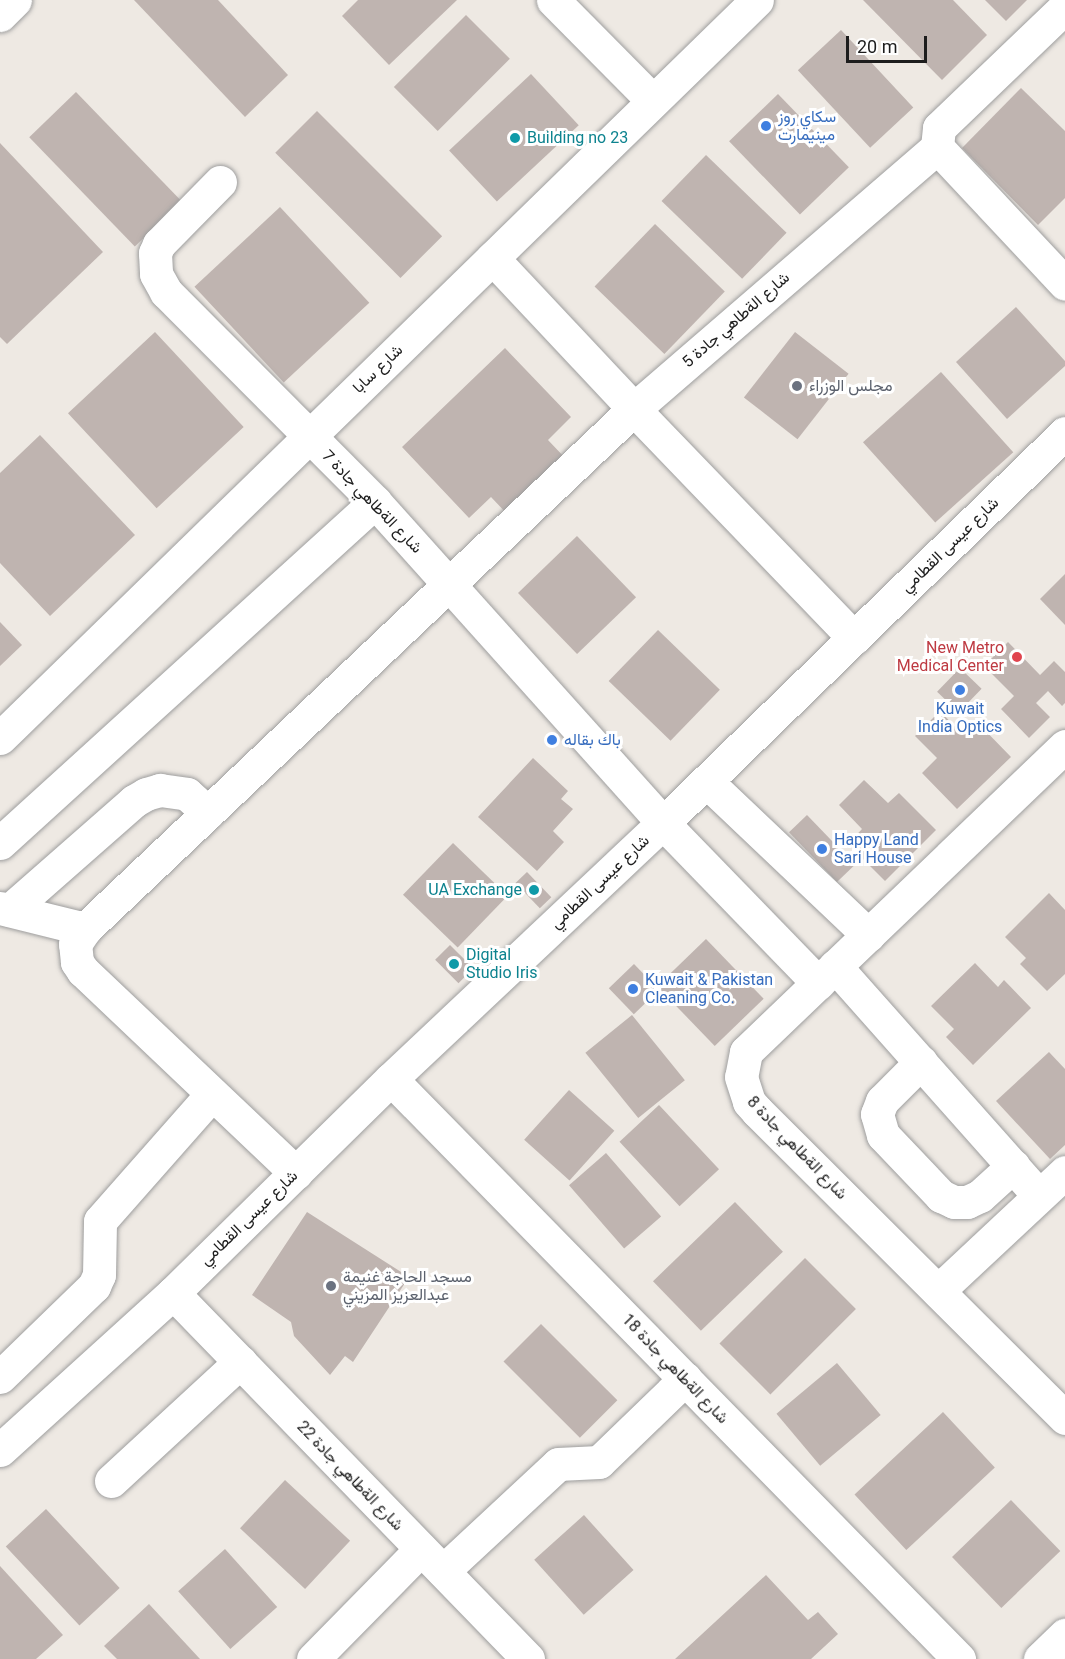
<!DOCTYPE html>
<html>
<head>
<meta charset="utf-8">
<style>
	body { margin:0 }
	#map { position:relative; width:1065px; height:1659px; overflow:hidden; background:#eee9e3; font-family:Roboto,Vazirmatn,sans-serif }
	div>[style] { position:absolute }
	.building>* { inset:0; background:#bfb4b0; transform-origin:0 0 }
	.roads { filter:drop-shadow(0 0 2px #9e9e9e) drop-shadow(0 0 2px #9e9e9e) }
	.minor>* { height:33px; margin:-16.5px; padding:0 16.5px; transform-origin:16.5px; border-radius:16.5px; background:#fff }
	.dots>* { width:16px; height:16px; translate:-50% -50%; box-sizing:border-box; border:3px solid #fff; border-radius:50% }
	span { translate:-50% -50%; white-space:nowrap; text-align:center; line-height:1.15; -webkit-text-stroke:6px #fff; paint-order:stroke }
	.shop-label { font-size:16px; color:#366cbe }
	.left { translate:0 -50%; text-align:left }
	.culture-label { font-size:16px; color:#0d838f }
	.right { translate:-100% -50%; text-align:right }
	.street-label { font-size:16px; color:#1d1d1d }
	.worship-label { font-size:16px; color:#5b616d }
	.health-label { font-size:16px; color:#be3a42 }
	.scale { position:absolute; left:846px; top:36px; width:81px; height:27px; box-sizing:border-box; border:3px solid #1d1d1d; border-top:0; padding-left:8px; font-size:18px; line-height:21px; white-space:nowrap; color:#1d1d1d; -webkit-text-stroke:4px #fff; paint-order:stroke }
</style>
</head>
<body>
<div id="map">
	<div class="building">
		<div style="clip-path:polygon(134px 0,218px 0,288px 75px,245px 117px)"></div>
		<div style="clip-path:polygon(358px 0,457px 0,389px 65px,342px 16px)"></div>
		<div style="clip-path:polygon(863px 0,953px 0,987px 35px,942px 80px)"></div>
		<div style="clip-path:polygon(985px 0,1027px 0,1006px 21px)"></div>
		<div style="left:466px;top:15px;width:62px;height:102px;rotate:45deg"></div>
		<div style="left:841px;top:30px;width:106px;height:59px;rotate:47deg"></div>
		<div style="left:531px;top:74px;width:70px;height:112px;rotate:47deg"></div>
		<div style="clip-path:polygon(1021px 88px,1065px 131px,1065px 198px,1038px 225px,962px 148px)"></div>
		<div style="left:76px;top:92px;width:152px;height:65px;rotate:46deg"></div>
		<div style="left:778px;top:94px;width:102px;height:68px;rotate:46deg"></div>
		<div style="left:317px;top:111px;width:177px;height:59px;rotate:45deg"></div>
		<div style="clip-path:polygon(0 143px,103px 252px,7px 344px,0 337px)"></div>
		<div style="left:706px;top:155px;width:112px;height:64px;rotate:44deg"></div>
		<div style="left:280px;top:207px;width:131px;height:117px;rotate:47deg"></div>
		<div style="left:655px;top:224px;width:97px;height:87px;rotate:44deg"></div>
		<div style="clip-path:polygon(1016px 307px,1065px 361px,1065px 366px,1007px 419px,956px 362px)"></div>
		<div style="left:155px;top:332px;width:130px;height:119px;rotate:47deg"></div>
		<div style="left:795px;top:332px;width:68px;height:83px;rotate:38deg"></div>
		<div style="clip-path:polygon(505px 348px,571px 417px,548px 440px,567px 460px,509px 516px,491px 497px,469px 518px,402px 447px)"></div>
		<div style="left:941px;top:372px;width:108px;height:105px;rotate:48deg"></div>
		<div style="clip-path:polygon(40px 435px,135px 535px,50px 616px,0 563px,0 473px)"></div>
		<div style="left:577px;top:536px;width:85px;height:82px;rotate:46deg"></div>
		<div style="clip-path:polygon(1065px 574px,1065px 625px,1040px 599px)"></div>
		<div style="clip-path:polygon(0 622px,22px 645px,0 666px)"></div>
		<div style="left:658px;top:630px;width:86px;height:71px;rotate:44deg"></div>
		<div style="clip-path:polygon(1008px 642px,1040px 675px,1054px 661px,1065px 672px,1065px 703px,1062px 706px,1048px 691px,1036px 703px,1050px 717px,1029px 738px,1001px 709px,1014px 696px,984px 666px)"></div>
		<div style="left:960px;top:668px;width:30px;height:33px;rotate:44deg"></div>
		<div style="clip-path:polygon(940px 711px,962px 734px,976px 721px,1011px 757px,957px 809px,922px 773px,937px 758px,915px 736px)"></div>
		<div style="clip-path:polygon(533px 758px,568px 791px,561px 799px,573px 809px,553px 831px,564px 842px,537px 871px,478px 817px)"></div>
		<div style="clip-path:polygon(864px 780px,888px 803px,899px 793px,936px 830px,885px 881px,848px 844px,862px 829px,839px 805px)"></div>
		<div style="left:807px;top:815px;width:69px;height:25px;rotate:46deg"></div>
		<div style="left:453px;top:843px;width:76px;height:72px;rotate:44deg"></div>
		<div style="left:527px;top:872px;width:35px;height:16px;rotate:46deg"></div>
		<div style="clip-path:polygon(1049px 893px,1065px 910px,1065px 974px,1047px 991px,1020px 964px,1026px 958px,1005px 937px)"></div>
		<div style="left:706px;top:939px;width:83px;height:68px;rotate:46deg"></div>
		<div style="left:450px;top:945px;width:33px;height:21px;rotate:45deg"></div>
		<div style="clip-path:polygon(975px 963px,998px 987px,1004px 980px,1031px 1008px,973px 1065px,946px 1037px,954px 1029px,931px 1006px)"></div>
		<div style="left:634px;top:964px;width:36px;height:35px;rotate:46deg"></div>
		<div style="left:632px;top:1015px;width:84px;height:60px;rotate:51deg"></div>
		<div style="clip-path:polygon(1049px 1052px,1065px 1069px,1065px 1145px,1050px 1159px,996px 1101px)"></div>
		<div style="left:569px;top:1090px;width:61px;height:67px;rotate:42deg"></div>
		<div style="left:659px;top:1105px;width:88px;height:54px;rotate:47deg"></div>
		<div style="left:606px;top:1153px;width:84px;height:49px;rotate:49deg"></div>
		<div style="left:735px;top:1202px;width:69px;height:114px;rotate:46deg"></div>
		<div style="clip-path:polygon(307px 1212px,409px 1277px,353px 1362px,345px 1356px,330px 1375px,294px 1336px,291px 1322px,252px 1295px)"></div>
		<div style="left:805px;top:1258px;width:72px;height:121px;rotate:45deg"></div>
		<div style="left:541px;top:1324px;width:108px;height:53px;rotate:45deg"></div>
		<div style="left:837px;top:1363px;width:68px;height:79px;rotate:50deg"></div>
		<div style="left:943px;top:1412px;width:76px;height:121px;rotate:47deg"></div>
		<div style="left:285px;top:1480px;width:89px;height:66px;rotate:43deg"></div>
		<div style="left:1011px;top:1500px;width:71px;height:82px;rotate:46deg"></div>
		<div style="left:46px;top:1509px;width:108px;height:55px;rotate:47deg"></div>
		<div style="left:584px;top:1515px;width:74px;height:67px;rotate:48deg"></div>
		<div style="left:225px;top:1549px;width:78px;height:63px;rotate:48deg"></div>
		<div style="clip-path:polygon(0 1566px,63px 1635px,36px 1659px,0 1659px)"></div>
		<div style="clip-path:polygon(766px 1575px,808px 1620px,818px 1612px,838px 1634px,811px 1659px,675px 1659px)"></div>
		<div style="clip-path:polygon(149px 1604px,200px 1659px,117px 1659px,104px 1646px)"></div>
	</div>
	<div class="roads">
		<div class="minor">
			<div style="left:553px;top:0;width:142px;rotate:45.3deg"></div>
			<div style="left:0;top:15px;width:21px;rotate:-45deg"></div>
			<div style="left:937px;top:147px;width:19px;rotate:-84deg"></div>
			<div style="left:939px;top:128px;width:175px;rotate:-43.8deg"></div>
			<div style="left:220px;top:182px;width:87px;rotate:134.5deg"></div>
			<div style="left:159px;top:244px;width:10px;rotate:114deg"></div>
			<div style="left:155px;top:253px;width:21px;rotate:87deg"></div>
			<div style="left:156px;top:274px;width:21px;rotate:61deg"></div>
			<div style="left:166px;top:292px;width:296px;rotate:45.1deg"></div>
			<div style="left:375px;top:502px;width:431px;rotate:48.1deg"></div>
			<div style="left:663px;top:823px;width:223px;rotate:45.9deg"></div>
			<div style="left:854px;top:638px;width:318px;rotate:-133.9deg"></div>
			<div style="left:634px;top:409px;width:401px;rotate:-40.8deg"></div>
			<div style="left:937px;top:147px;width:187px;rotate:46.9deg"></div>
			<div style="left:0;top:738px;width:1057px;rotate:-44.27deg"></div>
			<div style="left:1065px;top:746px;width:442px;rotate:136.2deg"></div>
			<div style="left:746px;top:1052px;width:25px;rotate:101deg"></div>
			<div style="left:741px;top:1077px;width:26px;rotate:72deg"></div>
			<div style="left:749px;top:1102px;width:12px;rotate:48deg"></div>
			<div style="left:757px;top:1111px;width:435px;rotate:44.9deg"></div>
			<div style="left:706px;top:781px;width:224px;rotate:43.5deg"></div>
			<div style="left:0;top:843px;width:507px;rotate:-42.28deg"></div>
			<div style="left:0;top:908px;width:88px;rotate:13.9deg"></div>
			<div style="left:10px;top:910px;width:165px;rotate:-41.3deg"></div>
			<div style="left:134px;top:801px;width:14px;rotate:-30deg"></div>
			<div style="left:146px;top:794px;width:15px;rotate:-16deg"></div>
			<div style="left:160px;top:790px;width:27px;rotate:8deg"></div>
			<div style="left:187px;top:794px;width:28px;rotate:42deg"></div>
			<div style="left:835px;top:966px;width:307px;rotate:48.4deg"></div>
			<div style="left:921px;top:1062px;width:55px;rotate:135deg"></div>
			<div style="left:882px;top:1101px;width:14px;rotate:111deg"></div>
			<div style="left:877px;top:1114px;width:22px;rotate:74deg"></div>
			<div style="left:883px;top:1135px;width:84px;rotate:46.4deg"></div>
			<div style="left:941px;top:1196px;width:14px;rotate:25deg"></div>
			<div style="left:954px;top:1202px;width:13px"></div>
			<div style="left:967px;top:1202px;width:14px;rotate:-25deg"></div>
			<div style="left:980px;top:1196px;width:45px;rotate:-42.3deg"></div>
			<div style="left:391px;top:1079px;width:812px;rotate:45.6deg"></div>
			<div style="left:296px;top:1173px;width:294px;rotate:-136.5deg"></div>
			<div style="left:83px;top:971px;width:11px;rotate:-124deg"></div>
			<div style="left:77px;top:962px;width:18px;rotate:-96deg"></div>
			<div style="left:75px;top:944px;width:18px;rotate:-56deg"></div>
			<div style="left:85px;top:929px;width:756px;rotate:-43.45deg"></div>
			<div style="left:634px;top:409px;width:207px;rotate:-133.2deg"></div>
			<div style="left:938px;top:1291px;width:174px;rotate:-43.1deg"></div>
			<div style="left:173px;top:1293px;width:510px;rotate:45.87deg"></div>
			<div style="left:0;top:1377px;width:131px;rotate:-44.1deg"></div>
			<div style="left:94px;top:1286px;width:12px;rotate:-66deg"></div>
			<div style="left:99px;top:1275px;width:54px;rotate:-88.9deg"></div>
			<div style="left:100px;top:1221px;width:169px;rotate:-48.6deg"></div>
			<div style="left:0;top:1450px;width:234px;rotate:-42.2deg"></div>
			<div style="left:173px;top:1293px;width:305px;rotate:-44.5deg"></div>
			<div style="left:391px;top:1079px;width:374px;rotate:-43.3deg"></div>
			<div style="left:663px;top:823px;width:560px;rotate:-44.13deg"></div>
			<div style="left:111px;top:1481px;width:176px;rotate:-42.7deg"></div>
			<div style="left:443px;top:1571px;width:157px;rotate:-42.9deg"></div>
			<div style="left:558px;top:1464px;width:41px;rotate:-2.8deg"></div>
			<div style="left:599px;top:1462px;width:120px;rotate:-44deg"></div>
			<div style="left:313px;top:1659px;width:154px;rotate:-45.5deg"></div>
			<div style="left:1040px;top:1659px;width:35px;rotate:-44deg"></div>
		</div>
	</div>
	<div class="dots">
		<div style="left:766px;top:126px;background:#3f7fe0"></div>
		<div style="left:515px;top:138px;background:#0f9aa8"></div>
		<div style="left:797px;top:386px;background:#6b7280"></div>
		<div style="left:1017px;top:657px;background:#e0444e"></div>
		<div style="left:960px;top:690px;background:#3f7fe0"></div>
		<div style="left:552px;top:740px;background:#3f7fe0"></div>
		<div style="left:822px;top:849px;background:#3f7fe0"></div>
		<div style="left:534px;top:890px;background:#0f9aa8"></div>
		<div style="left:454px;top:964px;background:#0f9aa8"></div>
		<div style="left:633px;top:989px;background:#3f7fe0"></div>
		<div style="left:331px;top:1286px;background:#6b7280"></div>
	</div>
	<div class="shop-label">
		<span class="left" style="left:778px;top:126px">سكاي روز<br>مينيمارت</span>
		<span style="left:960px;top:718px">Kuwait<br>India Optics</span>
		<span class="left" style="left:564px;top:740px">باك بقاله</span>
		<span class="left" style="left:834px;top:849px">Happy Land<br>Sari House</span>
		<span class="left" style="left:645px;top:989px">Kuwait &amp; Pakistan<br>Cleaning Co.</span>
	</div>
	<div class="culture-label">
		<span class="left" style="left:527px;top:138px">Building no 23</span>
		<span class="right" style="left:522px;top:890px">UA Exchange</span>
		<span class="left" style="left:466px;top:964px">Digital<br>Studio Iris</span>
	</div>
	<div class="street-label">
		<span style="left:736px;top:320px;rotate:-41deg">شارع الةطاهي جادة 5</span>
		<span style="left:378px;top:369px;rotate:-44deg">شارع سابا</span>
		<span style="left:372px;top:502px;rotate:46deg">شارع الةطاهي جادة 7</span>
		<span style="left:950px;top:545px;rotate:-44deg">شارع عيسى القطامي</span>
		<span style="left:600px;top:882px;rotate:-43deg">شارع عيسى القطامي</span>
		<span style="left:797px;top:1148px;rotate:46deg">شارع الةطاهي جادة 8</span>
		<span style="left:249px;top:1218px;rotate:-44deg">شارع عيسى القطامي</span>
		<span style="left:675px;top:1369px;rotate:46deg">شارع الةطاهي جادة 18</span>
		<span style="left:350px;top:1476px;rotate:46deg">شارع الةطاهي جادة 22</span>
	</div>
	<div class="worship-label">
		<span class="left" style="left:809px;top:386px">مجلس الوزراء</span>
		<span class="left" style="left:343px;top:1286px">مسجد الحاجة غنيمة<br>عبدالعزيز المزيني</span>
	</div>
	<div class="health-label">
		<span class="right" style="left:1004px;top:657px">New Metro<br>Medical Center</span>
	</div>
	<div class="scale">20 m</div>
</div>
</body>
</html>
